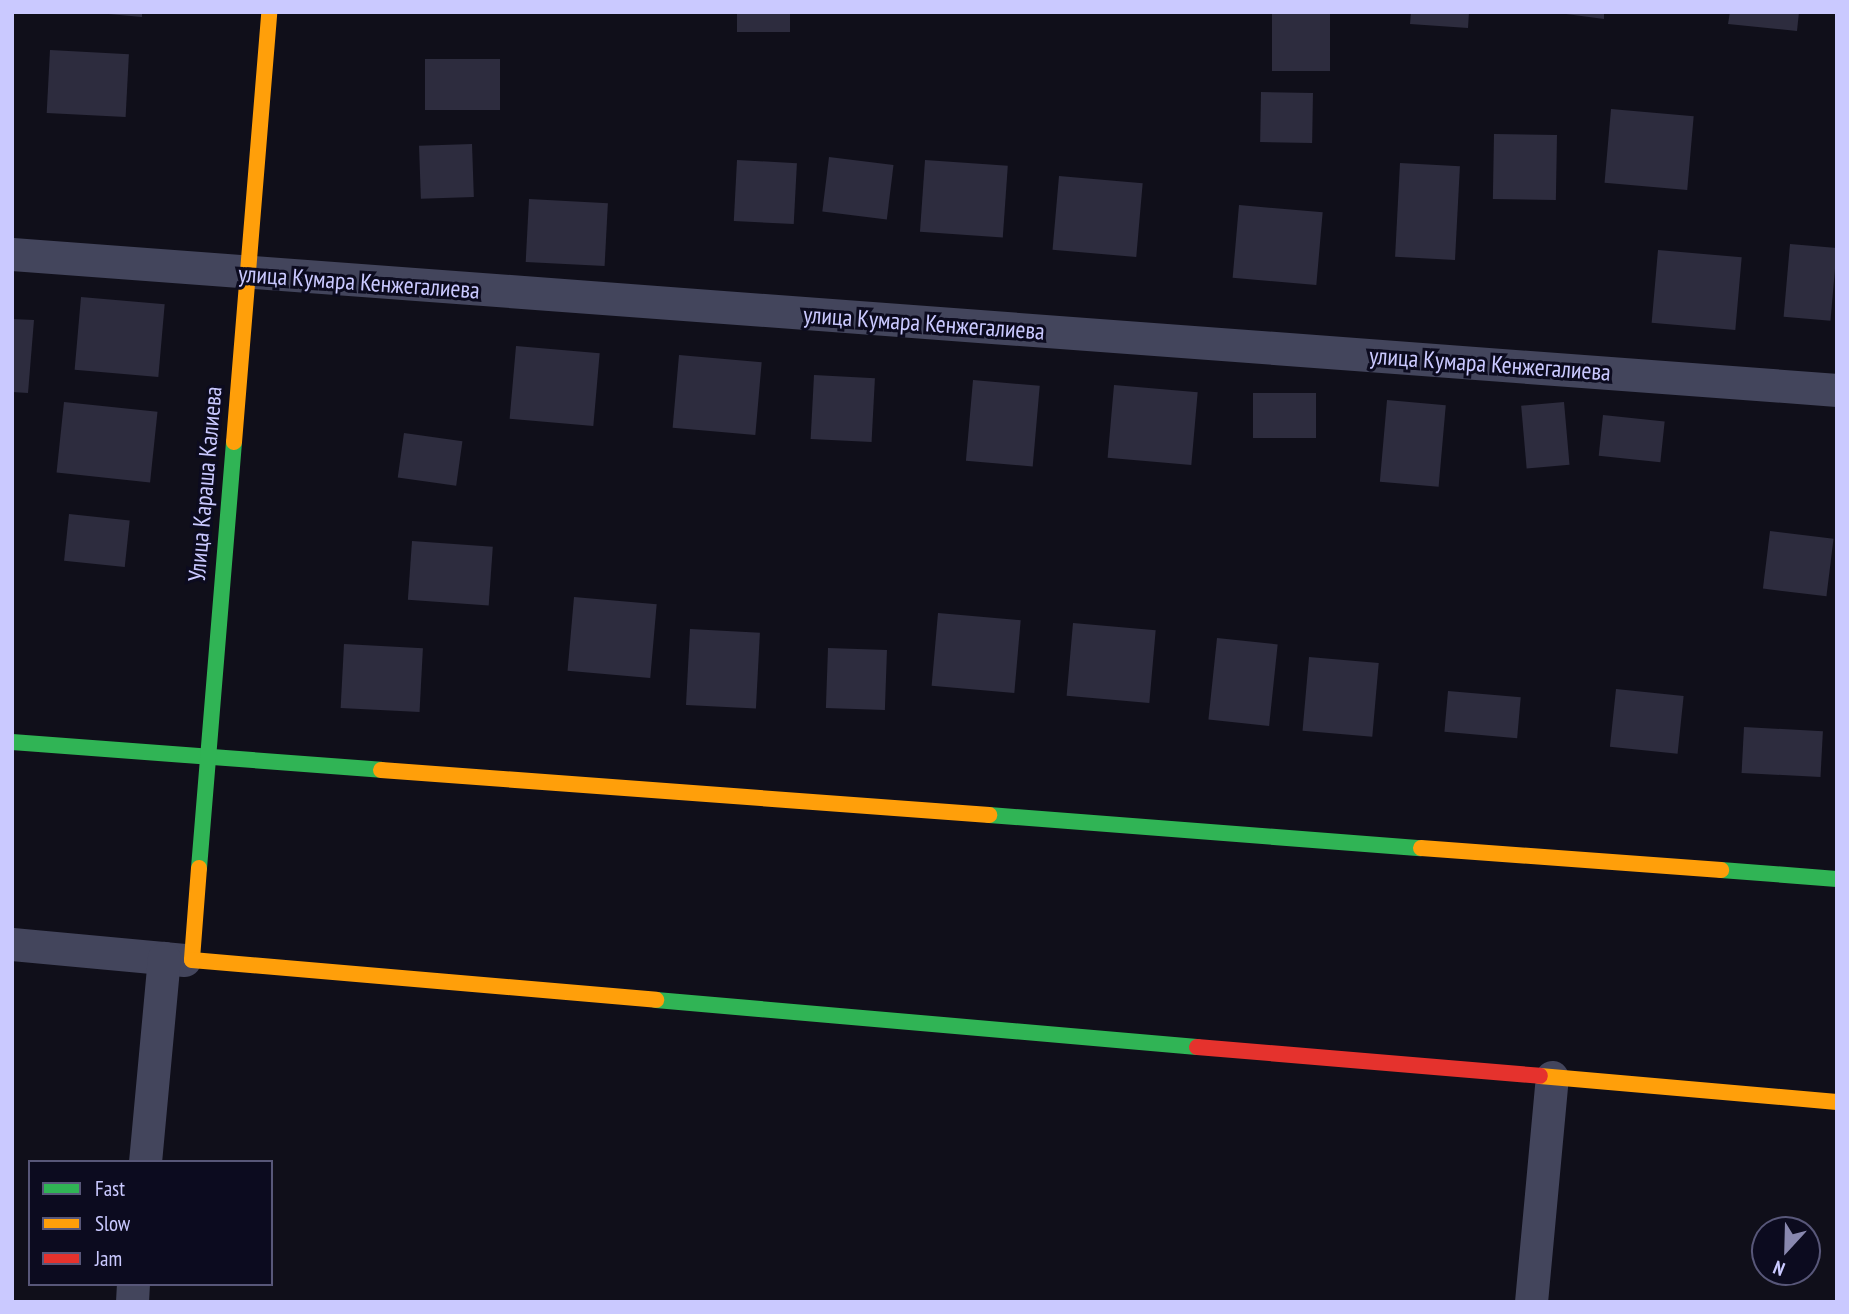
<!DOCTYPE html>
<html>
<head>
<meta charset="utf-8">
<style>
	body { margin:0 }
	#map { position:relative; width:1849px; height:1314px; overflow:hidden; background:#100f1a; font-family:"PT Sans Narrow",sans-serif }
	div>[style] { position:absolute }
	.building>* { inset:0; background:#2d2c3e; transform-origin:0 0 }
	.street>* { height:33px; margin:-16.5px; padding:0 16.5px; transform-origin:16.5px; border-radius:16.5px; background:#43455c }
	.fast>* { height:16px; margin:-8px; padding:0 8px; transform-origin:8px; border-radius:8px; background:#30b455 }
	.slow>* { height:16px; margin:-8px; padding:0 8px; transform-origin:8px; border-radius:8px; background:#ff9f0a }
	.jam>* { height:16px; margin:-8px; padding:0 8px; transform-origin:8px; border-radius:8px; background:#e5322d }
	span { translate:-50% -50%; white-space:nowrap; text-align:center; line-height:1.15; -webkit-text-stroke:6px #0c0b1f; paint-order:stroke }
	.street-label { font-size:24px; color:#cac9ff }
	.frame { position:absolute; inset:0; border:14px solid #cac9ff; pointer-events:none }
	.legend { position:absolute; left:28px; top:1160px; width:245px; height:126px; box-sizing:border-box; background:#0c0b1f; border:2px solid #585779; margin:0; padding:9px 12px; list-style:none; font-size:21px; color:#cac9ff }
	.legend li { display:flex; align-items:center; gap:14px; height:35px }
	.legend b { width:35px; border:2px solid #585779 }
	.north { position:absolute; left:1751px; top:1216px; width:70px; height:70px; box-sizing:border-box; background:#0c0b1f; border:2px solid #585779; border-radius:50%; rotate:202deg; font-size:19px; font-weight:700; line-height:28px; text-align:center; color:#cac9ff }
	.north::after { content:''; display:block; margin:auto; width:24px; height:32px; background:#8988af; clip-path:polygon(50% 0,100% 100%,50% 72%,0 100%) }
</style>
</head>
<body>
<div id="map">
	<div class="building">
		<div style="clip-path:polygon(86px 12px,142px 12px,142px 17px)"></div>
		<div style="left:737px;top:12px;width:53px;height:20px"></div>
		<div style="left:1272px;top:12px;width:58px;height:59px"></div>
		<div style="clip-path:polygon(1411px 12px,1469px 12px,1468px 28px,1410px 24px)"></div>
		<div style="clip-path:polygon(1551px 12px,1604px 12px,1604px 19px)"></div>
		<div style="clip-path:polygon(1730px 12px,1799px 12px,1797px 31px,1728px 24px)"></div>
		<div style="left:50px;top:50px;width:79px;height:63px;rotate:3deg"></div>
		<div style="left:425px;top:59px;width:75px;height:51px"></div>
		<div style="left:1261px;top:92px;width:52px;height:50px;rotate:1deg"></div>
		<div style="left:1611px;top:109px;width:83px;height:74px;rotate:5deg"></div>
		<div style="left:1494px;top:134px;width:63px;height:65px;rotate:1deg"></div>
		<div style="left:472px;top:144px;width:53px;height:53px;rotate:88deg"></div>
		<div style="left:829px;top:157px;width:65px;height:55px;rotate:7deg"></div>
		<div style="left:737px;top:160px;width:60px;height:61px;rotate:3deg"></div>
		<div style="left:925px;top:160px;width:83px;height:72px;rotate:4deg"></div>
		<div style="left:1400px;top:163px;width:60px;height:94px;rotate:3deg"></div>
		<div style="left:1059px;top:176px;width:84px;height:74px;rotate:5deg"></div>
		<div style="left:529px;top:199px;width:79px;height:63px;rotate:3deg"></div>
		<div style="left:1239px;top:205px;width:84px;height:73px;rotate:5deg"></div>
		<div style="left:1790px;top:244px;width:47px;height:73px;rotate:5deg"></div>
		<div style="left:1658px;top:250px;width:84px;height:73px;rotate:5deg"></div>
		<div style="left:81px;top:297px;width:84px;height:73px;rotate:5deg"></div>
		<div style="clip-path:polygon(12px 319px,34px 320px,28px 393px,12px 392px)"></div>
		<div style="left:516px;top:346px;width:84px;height:73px;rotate:5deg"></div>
		<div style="left:679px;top:355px;width:83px;height:73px;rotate:5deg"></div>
		<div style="left:814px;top:375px;width:61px;height:64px;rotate:3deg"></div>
		<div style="left:973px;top:380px;width:67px;height:81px;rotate:5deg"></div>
		<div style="left:1114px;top:385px;width:84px;height:73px;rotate:5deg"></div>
		<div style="left:1253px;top:393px;width:63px;height:45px"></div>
		<div style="left:1387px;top:400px;width:59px;height:82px;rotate:5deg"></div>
		<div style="left:64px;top:402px;width:94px;height:71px;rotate:6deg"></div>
		<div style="left:1564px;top:402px;width:63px;height:43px;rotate:85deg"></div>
		<div style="left:1603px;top:415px;width:62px;height:41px;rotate:6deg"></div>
		<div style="left:404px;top:433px;width:59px;height:45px;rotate:8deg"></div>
		<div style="left:69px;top:514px;width:61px;height:47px;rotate:6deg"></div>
		<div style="left:1770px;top:531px;width:64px;height:58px;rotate:7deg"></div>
		<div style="left:412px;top:541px;width:81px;height:59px;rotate:4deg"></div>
		<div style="left:574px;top:597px;width:83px;height:74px;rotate:5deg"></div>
		<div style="left:938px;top:613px;width:83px;height:73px;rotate:5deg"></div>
		<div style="left:1073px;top:623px;width:83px;height:73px;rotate:5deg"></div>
		<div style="left:690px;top:629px;width:70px;height:76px;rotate:3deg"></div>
		<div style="left:1217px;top:638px;width:61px;height:82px;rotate:6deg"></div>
		<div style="left:344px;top:644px;width:79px;height:64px;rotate:3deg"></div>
		<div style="left:828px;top:648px;width:59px;height:60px;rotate:2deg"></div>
		<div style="left:1309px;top:657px;width:70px;height:74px;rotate:5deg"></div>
		<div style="left:1616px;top:689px;width:68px;height:58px;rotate:6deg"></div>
		<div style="left:1448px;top:691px;width:73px;height:41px;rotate:5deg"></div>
		<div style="left:1744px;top:727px;width:79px;height:46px;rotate:3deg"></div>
	</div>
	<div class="street">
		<div style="left:12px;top:254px;width:1830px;rotate:4.26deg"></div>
		<div style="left:12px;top:944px;width:173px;rotate:5.3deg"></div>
		<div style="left:145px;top:1162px;width:205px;rotate:-84.7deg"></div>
		<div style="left:132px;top:1302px;width:18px;rotate:-87deg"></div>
		<div style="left:1531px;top:1302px;width:226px;rotate:-84.7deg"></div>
	</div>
	<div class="fast">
		<div style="left:12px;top:742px;width:370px;rotate:4.3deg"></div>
		<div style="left:989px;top:815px;width:433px;rotate:4.4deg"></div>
		<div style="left:199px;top:868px;width:427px;rotate:-85.3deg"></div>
		<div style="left:1721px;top:870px;width:116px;rotate:4.4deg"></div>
		<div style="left:656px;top:1000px;width:543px;rotate:4.97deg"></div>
	</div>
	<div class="slow">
		<div style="left:234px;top:442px;width:431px;rotate:-85.3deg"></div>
		<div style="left:381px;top:770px;width:610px;rotate:4.23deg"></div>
		<div style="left:1421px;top:848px;width:301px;rotate:4.2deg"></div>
		<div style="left:199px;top:868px;width:92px;rotate:94.4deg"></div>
		<div style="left:192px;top:960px;width:466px;rotate:4.9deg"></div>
		<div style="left:1540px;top:1076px;width:298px;rotate:5deg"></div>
	</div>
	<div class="jam">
		<div style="left:1197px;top:1047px;width:344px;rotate:4.8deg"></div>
	</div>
	<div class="street-label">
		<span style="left:359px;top:282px;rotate:4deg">улица Кумара Кенжегалиева</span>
		<span style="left:924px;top:323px;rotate:4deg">улица Кумара Кенжегалиева</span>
		<span style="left:1490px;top:364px;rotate:4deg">улица Кумара Кенжегалиева</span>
		<span style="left:205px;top:484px;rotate:-85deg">Улица Караша Калиева</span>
	</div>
	<div class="frame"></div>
	<ul class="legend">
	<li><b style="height:9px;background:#30b455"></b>Fast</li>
	<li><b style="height:9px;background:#ff9f0a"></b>Slow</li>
	<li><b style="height:9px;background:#e5322d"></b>Jam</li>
	</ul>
	<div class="north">N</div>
</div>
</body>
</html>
